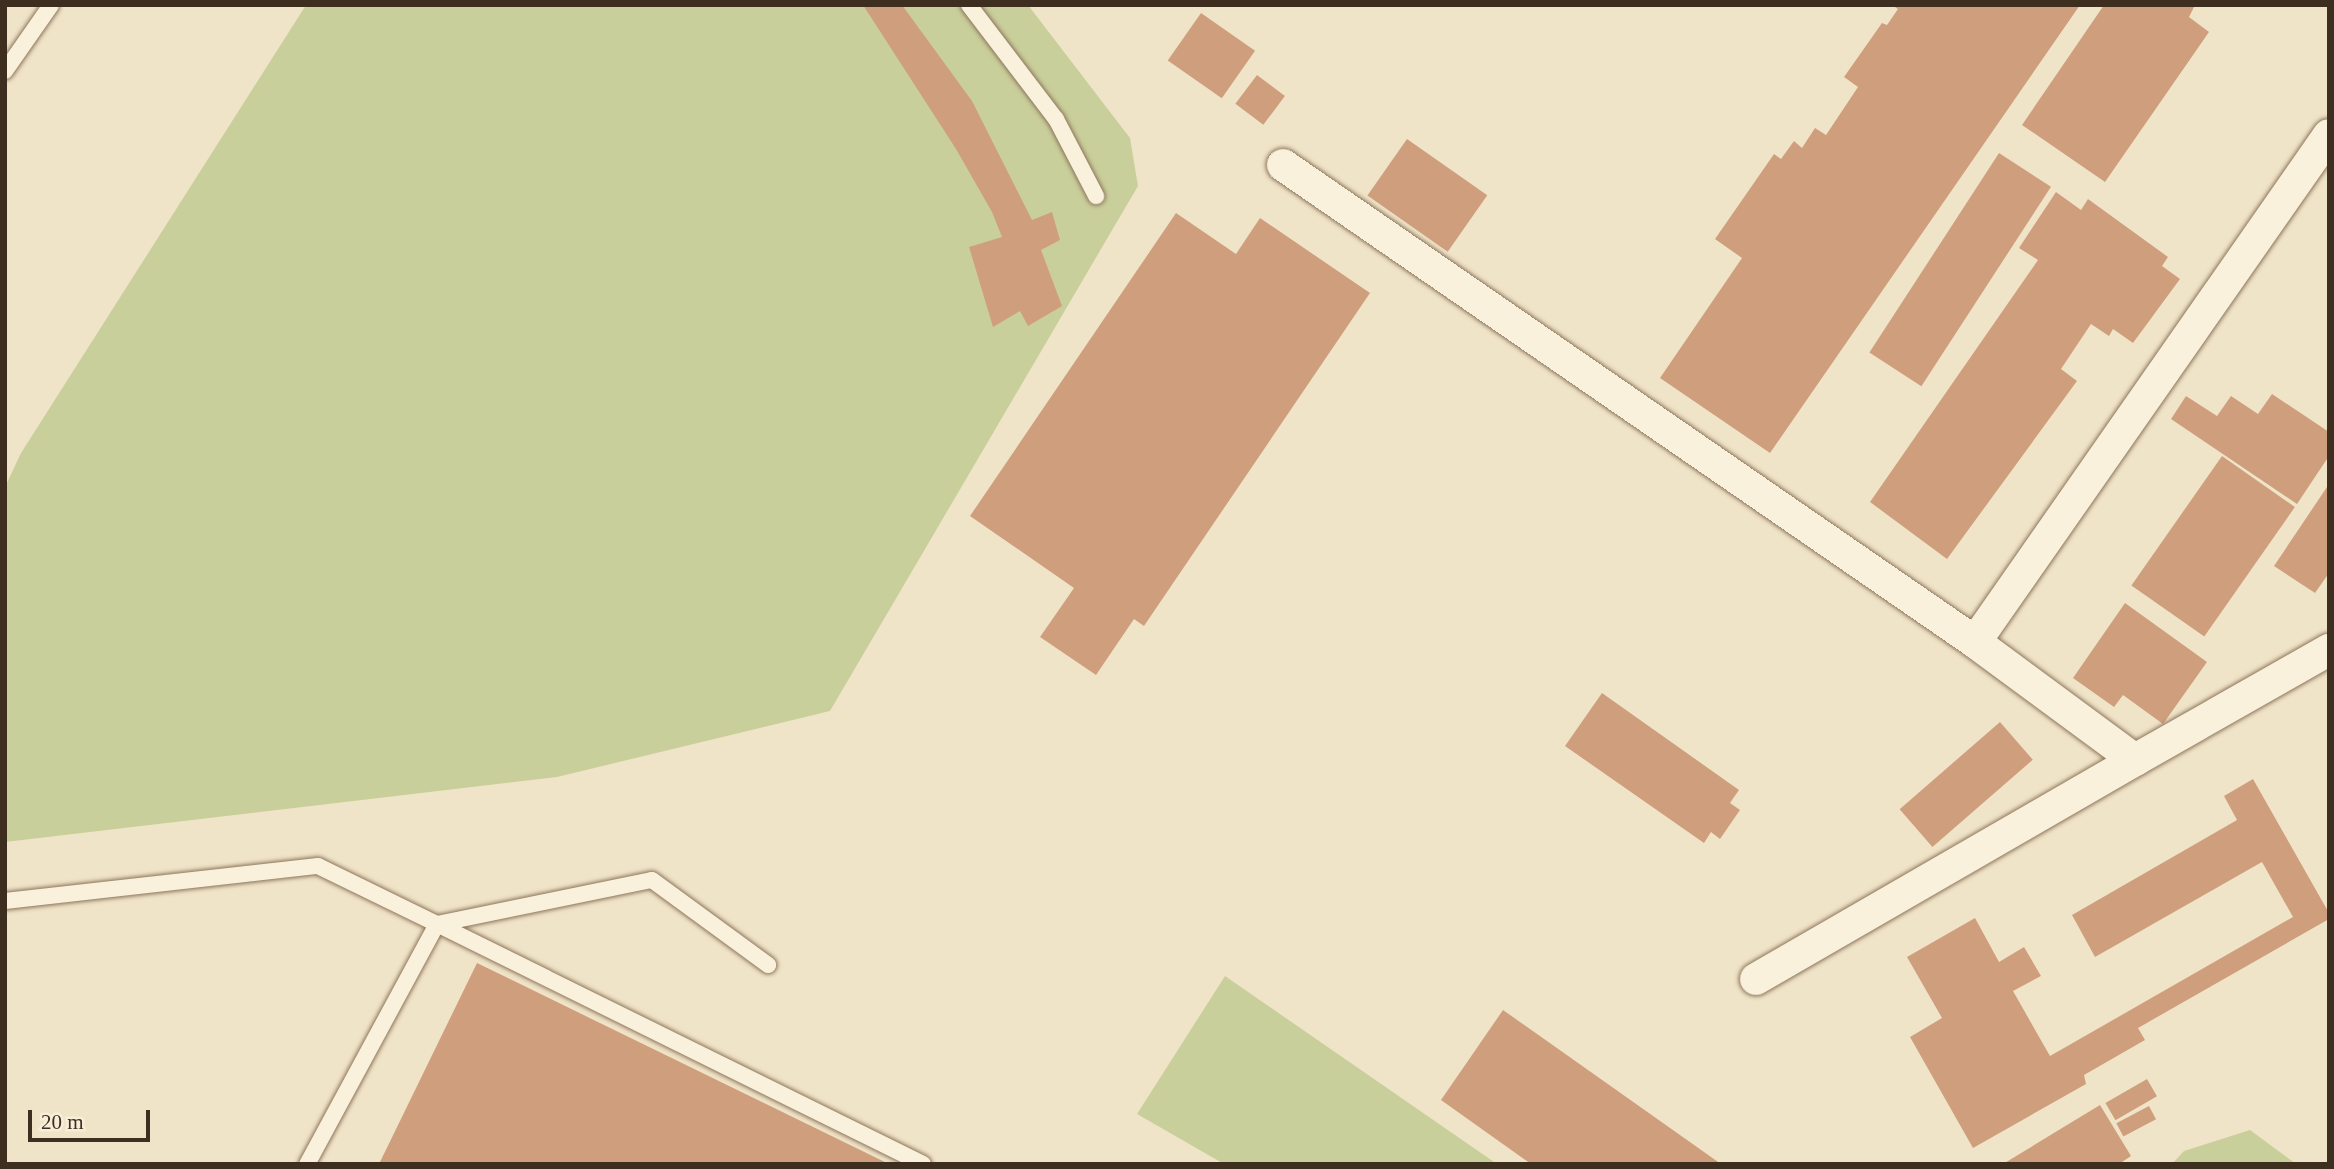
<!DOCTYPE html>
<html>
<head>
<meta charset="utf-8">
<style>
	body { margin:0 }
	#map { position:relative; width:2334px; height:1169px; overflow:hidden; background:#f0e4c8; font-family:"Times New Roman",serif }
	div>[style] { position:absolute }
	.green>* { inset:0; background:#c9cf9b }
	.building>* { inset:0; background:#cf9f7d; transform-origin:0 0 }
	.roads { filter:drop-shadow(0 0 2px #8d765c) drop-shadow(0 0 2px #8d765c) }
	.service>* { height:16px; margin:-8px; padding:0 8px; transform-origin:8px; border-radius:8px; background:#faf1dc }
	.minor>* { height:32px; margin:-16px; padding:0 16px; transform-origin:16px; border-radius:16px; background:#faf1dc }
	span { translate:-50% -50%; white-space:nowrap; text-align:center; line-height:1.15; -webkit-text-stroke:7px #f7eed8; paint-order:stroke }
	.frame { position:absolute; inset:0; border:7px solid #3d2e20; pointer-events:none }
	.scale { position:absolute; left:28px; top:1110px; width:122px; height:32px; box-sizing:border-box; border:4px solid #3d2e20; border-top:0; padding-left:9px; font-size:21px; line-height:24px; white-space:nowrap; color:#3d2e20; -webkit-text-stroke:5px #f7eed8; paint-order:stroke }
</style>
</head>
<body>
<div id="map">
	<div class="green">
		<div style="clip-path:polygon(306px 5px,1028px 5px,1130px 138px,1138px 186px,830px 711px,557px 777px,5px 842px,5px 487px,21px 453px)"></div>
		<div style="clip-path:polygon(1225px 976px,1497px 1164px,1224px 1164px,1137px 1114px)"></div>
		<div style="clip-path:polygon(2250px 1130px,2296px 1164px,2172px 1164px,2184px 1151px)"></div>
	</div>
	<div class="building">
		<div style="clip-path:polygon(863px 5px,902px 5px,972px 101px,1032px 220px,1052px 212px,1060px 240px,1041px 250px,1062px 306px,1028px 326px,1020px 311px,993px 327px,969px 247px,1002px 237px,992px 212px,956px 149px)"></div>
		<div style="clip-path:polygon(1892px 5px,2080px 5px,1770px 453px,1660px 378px,1742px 258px,1715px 239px,1774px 154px,1781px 159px,1794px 141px,1802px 148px,1815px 128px,1826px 135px,1858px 87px,1844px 77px,1882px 23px,1887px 25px,1898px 9px)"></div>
		<div style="clip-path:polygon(2104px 5px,2195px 5px,2189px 17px,2209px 32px,2105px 182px,2022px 125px)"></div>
		<div style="left:1201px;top:13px;width:66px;height:58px;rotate:35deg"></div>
		<div style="left:1257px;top:75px;width:35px;height:36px;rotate:37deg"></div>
		<div style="left:1407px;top:139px;width:98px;height:69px;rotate:35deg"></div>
		<div style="left:1999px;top:153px;width:62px;height:238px;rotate:33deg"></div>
		<div style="clip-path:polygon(2056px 192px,2081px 210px,2088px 199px,2168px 257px,2162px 266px,2180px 279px,2133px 343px,2113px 329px,2109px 336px,2091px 324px,2061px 369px,2077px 381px,1947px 559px,1870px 502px,2038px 260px,2019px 248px)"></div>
		<div style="clip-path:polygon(1176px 213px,1236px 254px,1260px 218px,1370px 293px,1144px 626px,1134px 619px,1096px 675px,1040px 637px,1074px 588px,970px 516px)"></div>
		<div style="clip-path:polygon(2272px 394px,2329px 432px,2329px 456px,2297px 504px,2171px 419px,2186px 396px,2217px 416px,2231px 396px,2258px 414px)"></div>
		<div style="left:2222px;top:456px;width:89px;height:158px;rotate:35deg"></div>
		<div style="clip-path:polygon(2329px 484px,2329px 573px,2315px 593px,2274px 566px)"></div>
		<div style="clip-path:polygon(2125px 603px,2207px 662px,2163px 724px,2123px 695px,2114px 707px,2073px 678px)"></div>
		<div style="clip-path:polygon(1602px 693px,1739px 790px,1730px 803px,1740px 810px,1720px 839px,1711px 832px,1704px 843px,1565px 746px)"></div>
		<div style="left:2000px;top:722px;width:50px;height:133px;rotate:49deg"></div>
		<div style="clip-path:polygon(2253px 779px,2329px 913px,2329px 919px,2138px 1028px,2145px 1040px,2084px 1075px,2086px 1084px,1973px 1148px,1910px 1037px,1942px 1018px,1907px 957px,1975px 918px,1999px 962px,2024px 947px,2041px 976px,2013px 991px,2050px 1056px,2293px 917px,2262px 862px,2095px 957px,2072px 915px,2237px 820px,2224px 796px)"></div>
		<div style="clip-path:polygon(477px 963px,889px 1164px,379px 1164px)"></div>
		<div style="clip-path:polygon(1503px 1010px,1721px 1164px,1531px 1164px,1441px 1100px)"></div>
		<div style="left:2147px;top:1079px;width:20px;height:48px;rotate:60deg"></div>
		<div style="clip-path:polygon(2100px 1105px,2131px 1156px,2119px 1164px,2003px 1164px)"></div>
		<div style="left:2149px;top:1106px;width:15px;height:37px;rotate:62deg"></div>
	</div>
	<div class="roads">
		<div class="service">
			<div style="left:969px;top:5px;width:143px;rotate:52.7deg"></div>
			<div style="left:1056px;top:119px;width:87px;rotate:62.5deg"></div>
			<div style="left:5px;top:71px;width:80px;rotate:-55.1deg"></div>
			<div style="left:5px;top:901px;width:315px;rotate:-6.4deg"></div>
			<div style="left:318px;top:866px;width:132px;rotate:26deg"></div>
			<div style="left:437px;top:924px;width:273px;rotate:118.4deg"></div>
			<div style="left:437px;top:924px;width:542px;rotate:26.28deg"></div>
			<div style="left:437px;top:924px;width:219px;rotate:-11.6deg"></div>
			<div style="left:652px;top:880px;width:144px;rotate:36.2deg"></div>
		</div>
		<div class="minor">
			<div style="left:1283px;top:165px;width:840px;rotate:34.58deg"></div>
			<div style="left:1975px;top:642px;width:199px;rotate:36.4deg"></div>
			<div style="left:2135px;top:760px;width:223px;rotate:-29.6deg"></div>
			<div style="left:1975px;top:642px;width:618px;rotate:-55.08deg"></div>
			<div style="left:1756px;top:979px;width:438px;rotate:-30deg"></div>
		</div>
	</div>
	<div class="frame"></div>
	<div class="scale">20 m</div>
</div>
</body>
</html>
